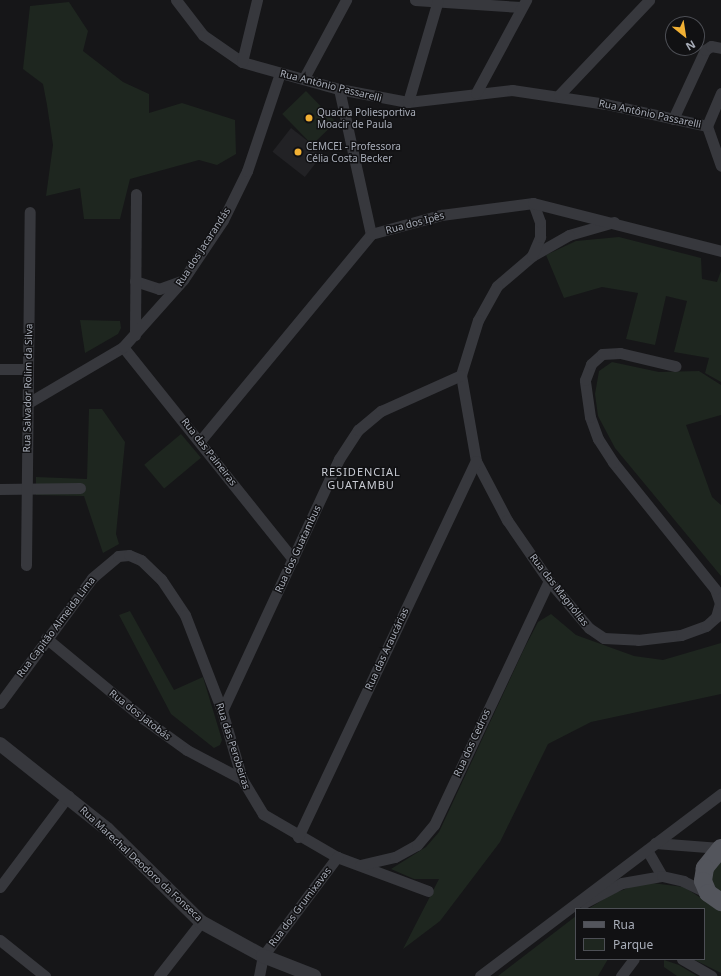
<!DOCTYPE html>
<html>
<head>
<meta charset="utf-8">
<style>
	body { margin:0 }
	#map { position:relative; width:721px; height:976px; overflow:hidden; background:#161618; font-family:"Noto Sans",sans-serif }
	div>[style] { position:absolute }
	.built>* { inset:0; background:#222225; transform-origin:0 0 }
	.green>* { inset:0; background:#1e261f; transform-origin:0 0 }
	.minor>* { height:11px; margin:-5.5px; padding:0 5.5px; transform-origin:5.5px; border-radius:5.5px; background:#37383d }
	.tertiary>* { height:14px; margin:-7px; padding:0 7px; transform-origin:7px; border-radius:7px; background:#37383d }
	.primary>* { height:18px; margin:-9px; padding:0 9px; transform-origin:9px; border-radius:9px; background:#53555c }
	.dots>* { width:11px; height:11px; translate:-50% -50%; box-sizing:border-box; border:2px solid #111113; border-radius:50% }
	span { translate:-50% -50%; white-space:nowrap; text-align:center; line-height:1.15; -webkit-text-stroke:3px #111113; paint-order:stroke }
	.street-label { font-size:10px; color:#a8adb8 }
	.poi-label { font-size:10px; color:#a8adb8 }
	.left { translate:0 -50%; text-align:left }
	.neighbourhood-label { font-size:11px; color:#c9ccd4; letter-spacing:1px }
	.legend { position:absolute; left:575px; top:908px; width:130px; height:52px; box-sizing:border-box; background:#111113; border:1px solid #4d4f55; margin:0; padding:5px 7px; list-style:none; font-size:12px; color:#a8adb8 }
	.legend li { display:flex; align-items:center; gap:8px; height:20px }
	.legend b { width:20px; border:1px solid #4d4f55 }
	.north { position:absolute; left:665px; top:16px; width:40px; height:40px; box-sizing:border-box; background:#111113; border:1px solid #4d4f55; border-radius:50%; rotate:150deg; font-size:11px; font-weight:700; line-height:16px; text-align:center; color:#a8adb8 }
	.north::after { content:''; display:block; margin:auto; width:14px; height:18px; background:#f2b134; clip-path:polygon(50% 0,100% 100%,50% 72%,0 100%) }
</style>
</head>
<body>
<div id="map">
	<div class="built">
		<div style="left:291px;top:128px;width:41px;height:30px;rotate:38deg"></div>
	</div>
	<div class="green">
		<div style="clip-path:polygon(69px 2px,88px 31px,83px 51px,123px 82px,149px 94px,149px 113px,182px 103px,235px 120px,236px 154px,217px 165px,199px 160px,130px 179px,120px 219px,84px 219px,80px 188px,46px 196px,53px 145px,47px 105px,43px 84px,23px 69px,30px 6px)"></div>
		<div style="left:306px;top:91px;width:43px;height:33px;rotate:46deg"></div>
		<div style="clip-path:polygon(619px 237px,701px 258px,702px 279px,717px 282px,721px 271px,721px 382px,705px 373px,709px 358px,674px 352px,687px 301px,666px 296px,655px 345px,626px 339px,638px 293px,602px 287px,564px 298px,546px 255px,576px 241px)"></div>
		<div style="clip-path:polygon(80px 320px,120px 321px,121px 328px,118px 334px,85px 353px)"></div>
		<div style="clip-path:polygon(612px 362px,659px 372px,699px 371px,721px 385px,721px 415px,686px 425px,712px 497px,721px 505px,721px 576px,615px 448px,598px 416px,595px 394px,599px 371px)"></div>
		<div style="clip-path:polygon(89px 409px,102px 409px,125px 442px,116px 534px,119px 544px,103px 553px,84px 496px,36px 495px,36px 477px,87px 479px)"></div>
		<div style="left:181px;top:434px;width:31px;height:48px;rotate:50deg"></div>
		<div style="clip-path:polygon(130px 611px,174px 690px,203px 677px,222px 740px,220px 745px,214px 748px,171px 714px,119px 615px)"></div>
		<div style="clip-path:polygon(551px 614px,576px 635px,634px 656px,663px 660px,721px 643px,721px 694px,591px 722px,548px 744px,500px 842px,440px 921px,403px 949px,439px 879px,414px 879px,391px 869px,426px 847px,439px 832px,524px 649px,538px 622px)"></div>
		<div style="clip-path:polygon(721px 858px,721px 897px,710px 887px,712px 866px)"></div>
		<div style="clip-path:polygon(644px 882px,684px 887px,721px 911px,721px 973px,693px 959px,704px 959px,704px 909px,588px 909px,612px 894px)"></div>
		<div style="clip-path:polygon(576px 916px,576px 959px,608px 959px,598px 976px,498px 976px)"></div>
		<div style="clip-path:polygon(664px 960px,679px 965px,697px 976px,677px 976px,664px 967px)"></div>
	</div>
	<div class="minor">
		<div style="left:176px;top:0;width:44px;rotate:52.4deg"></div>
		<div style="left:203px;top:35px;width:47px;rotate:34.7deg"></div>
		<div style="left:242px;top:62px;width:101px;rotate:15.6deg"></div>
		<div style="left:339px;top:89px;width:70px;rotate:10.7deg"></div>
		<div style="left:408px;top:102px;width:105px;rotate:-6.6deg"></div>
		<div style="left:512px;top:90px;width:95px;rotate:8.5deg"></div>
		<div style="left:606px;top:104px;width:103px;rotate:12.3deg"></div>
		<div style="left:707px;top:126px;width:42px;rotate:70.7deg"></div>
		<div style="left:415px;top:0;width:106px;rotate:3.8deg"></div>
		<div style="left:242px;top:62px;width:64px;rotate:-76.4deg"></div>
		<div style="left:304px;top:78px;width:89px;rotate:-61.7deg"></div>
		<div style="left:339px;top:89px;width:148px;rotate:77.6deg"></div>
		<div style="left:476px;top:93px;width:106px;rotate:-61.7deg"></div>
		<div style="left:559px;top:95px;width:131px;rotate:-46.5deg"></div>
		<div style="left:408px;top:102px;width:106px;rotate:-73.6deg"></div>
		<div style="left:673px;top:119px;width:76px;rotate:-65.1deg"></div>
		<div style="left:705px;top:50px;width:7px;rotate:-34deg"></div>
		<div style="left:711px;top:46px;width:10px;rotate:11deg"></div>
		<div style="left:707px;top:126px;width:36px;rotate:-67deg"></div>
		<div style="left:614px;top:222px;width:47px;rotate:163.9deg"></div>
		<div style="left:569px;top:235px;width:43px;rotate:150.4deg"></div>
		<div style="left:532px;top:256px;width:46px;rotate:139.4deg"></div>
		<div style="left:497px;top:286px;width:39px;rotate:119deg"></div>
		<div style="left:478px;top:320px;width:58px;rotate:107.2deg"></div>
		<div style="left:461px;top:375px;width:87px;rotate:80.1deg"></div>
		<div style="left:476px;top:461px;width:67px;rotate:62.3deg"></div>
		<div style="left:507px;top:520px;width:74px;rotate:55.5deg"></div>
		<div style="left:549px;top:581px;width:62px;rotate:49.6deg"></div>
		<div style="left:589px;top:628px;width:18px;rotate:34deg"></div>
		<div style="left:604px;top:638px;width:34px;rotate:3deg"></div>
		<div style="left:638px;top:640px;width:43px;rotate:-6.6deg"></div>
		<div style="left:681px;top:635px;width:27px;rotate:-20deg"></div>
		<div style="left:706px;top:626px;width:13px;rotate:-42deg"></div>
		<div style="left:716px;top:617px;width:15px;rotate:-74deg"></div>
		<div style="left:720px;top:603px;width:15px;rotate:-110deg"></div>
		<div style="left:715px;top:589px;width:163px;rotate:-128.8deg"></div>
		<div style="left:613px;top:462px;width:27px;rotate:-123deg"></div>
		<div style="left:598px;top:439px;width:23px;rotate:-110deg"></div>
		<div style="left:590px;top:417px;width:37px;rotate:-98deg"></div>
		<div style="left:585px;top:380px;width:17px;rotate:-69deg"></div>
		<div style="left:591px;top:364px;width:15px;rotate:-42deg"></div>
		<div style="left:602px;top:354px;width:18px;rotate:-3deg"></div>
		<div style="left:620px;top:353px;width:57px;rotate:13.3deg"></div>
		<div style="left:532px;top:256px;width:21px;rotate:-67deg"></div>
		<div style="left:540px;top:237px;width:15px;rotate:-90deg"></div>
		<div style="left:540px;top:222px;width:20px;rotate:-110deg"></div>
		<div style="left:135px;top:281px;width:25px;rotate:18deg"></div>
		<div style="left:159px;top:289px;width:23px;rotate:-20deg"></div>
		<div style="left:135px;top:335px;width:141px;rotate:-89.6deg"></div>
		<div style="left:123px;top:347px;width:272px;rotate:51.3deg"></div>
		<div style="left:0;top:369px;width:28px"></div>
		<div style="left:28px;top:403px;width:110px;rotate:-30.5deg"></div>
		<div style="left:123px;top:347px;width:90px;rotate:-48.2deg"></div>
		<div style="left:183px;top:280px;width:72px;rotate:-56.3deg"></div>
		<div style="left:223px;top:220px;width:55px;rotate:-63.9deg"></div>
		<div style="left:247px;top:171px;width:103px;rotate:-71.4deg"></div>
		<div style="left:200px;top:441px;width:268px;rotate:-50.4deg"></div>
		<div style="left:371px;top:234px;width:73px;rotate:-15.2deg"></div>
		<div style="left:441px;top:215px;width:93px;rotate:-7.4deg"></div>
		<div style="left:533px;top:203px;width:194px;rotate:14.3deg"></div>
		<div style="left:0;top:489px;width:80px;rotate:-0.7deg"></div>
		<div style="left:26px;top:565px;width:353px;rotate:-89.4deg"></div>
		<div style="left:46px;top:638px;width:127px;rotate:39.6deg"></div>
		<div style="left:144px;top:719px;width:53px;rotate:35.8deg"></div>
		<div style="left:187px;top:750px;width:62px;rotate:27.8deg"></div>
		<div style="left:0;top:703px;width:155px;rotate:-53.6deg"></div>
		<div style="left:92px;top:578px;width:34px;rotate:-40deg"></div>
		<div style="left:118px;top:556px;width:11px;rotate:-5deg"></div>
		<div style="left:129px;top:555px;width:13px;rotate:23deg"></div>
		<div style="left:141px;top:560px;width:28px;rotate:44deg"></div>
		<div style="left:161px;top:579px;width:43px;rotate:56.3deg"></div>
		<div style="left:185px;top:615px;width:103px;rotate:68.9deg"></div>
		<div style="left:222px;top:711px;width:71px;rotate:73.6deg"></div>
		<div style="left:242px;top:779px;width:41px;rotate:59deg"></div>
		<div style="left:263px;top:814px;width:86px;rotate:30.2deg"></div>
		<div style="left:337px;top:857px;width:97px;rotate:20.5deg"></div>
		<div style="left:222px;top:711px;width:278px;rotate:-65.1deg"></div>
		<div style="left:339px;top:459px;width:35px;rotate:-57deg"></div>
		<div style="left:358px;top:430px;width:30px;rotate:-40deg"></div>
		<div style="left:381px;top:411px;width:88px;rotate:-24.2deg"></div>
		<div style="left:298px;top:837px;width:416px;rotate:-64.7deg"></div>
		<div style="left:655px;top:843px;width:65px;rotate:4.4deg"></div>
		<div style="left:647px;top:850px;width:30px;rotate:60deg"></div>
		<div style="left:360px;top:865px;width:36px;rotate:-13deg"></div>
		<div style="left:395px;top:857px;width:25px;rotate:-29deg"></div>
		<div style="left:417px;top:845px;width:26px;rotate:-50deg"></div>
		<div style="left:434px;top:825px;width:270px;rotate:-64.8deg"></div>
		<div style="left:0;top:887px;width:114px;rotate:-53.2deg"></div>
		<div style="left:584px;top:903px;width:43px;rotate:-27.8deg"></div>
		<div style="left:622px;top:883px;width:41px;rotate:-9.9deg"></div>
		<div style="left:662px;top:876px;width:22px;rotate:13deg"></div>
		<div style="left:683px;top:881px;width:28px;rotate:26deg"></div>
		<div style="left:0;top:940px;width:58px;rotate:38.7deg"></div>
		<div style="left:682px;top:959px;width:34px;rotate:30deg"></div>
		<div style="left:159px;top:976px;width:68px;rotate:-52.1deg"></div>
		<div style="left:259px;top:976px;width:20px;rotate:-79deg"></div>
		<div style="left:263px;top:956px;width:124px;rotate:-53.2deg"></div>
		<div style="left:480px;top:976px;width:302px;rotate:-37.1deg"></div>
		<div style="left:621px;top:976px;width:21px;rotate:-53deg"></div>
	</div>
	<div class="tertiary">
		<div style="left:0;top:744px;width:137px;rotate:38.5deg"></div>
		<div style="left:107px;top:829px;width:132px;rotate:44.7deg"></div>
		<div style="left:201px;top:922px;width:71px;rotate:28.7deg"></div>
		<div style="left:263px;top:956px;width:55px;rotate:21.4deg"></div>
	</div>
	<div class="primary">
		<div style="left:721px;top:848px;width:26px;rotate:129deg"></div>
		<div style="left:705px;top:868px;width:13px;rotate:99deg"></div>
		<div style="left:703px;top:881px;width:13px;rotate:67deg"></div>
		<div style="left:708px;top:893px;width:16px;rotate:35deg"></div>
	</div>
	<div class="dots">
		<div style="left:309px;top:118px;background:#f2b134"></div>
		<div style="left:298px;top:152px;background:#f2b134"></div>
	</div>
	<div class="street-label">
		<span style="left:331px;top:86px;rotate:14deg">Rua Antônio Passarelli</span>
		<span style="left:650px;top:114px;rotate:12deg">Rua Antônio Passarelli</span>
		<span style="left:415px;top:223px;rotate:-15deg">Rua dos Ipês</span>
		<span style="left:203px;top:247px;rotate:-57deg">Rua dos Jacarandás</span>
		<span style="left:28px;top:388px;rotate:-89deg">Rua Salvador Rolim da Silva</span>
		<span style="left:209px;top:452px;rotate:52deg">Rua das Paineiras</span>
		<span style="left:298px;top:549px;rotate:-65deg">Rua dos Guatambus</span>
		<span style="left:559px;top:590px;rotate:52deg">Rua das Magnólias</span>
		<span style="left:56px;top:627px;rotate:-53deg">Rua Capitão Almeida Lima</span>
		<span style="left:387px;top:649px;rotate:-65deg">Rua das Araucárias</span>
		<span style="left:140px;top:715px;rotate:38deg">Rua dos Jatobás</span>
		<span style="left:472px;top:743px;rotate:-65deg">Rua dos Cedros</span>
		<span style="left:233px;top:746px;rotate:72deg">Rua das Perobeiras</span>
		<span style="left:141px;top:864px;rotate:43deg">Rua Marechal Deodoro da Fonseca</span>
		<span style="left:300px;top:907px;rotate:-53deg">Rua dos Grumixavas</span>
	</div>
	<div class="poi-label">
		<span class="left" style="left:317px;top:118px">Quadra Poliesportiva<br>Moacir de Paula</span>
		<span class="left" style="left:306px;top:152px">CEMCEI - Professora<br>Célia Costa Becker</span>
	</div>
	<div class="neighbourhood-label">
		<span style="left:361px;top:479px">RESIDENCIAL<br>GUATAMBU</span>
	</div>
	<ul class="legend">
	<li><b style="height:5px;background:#53555c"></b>Rua</li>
	<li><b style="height:11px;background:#1e261f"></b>Parque</li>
	</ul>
	<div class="north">N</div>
</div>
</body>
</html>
